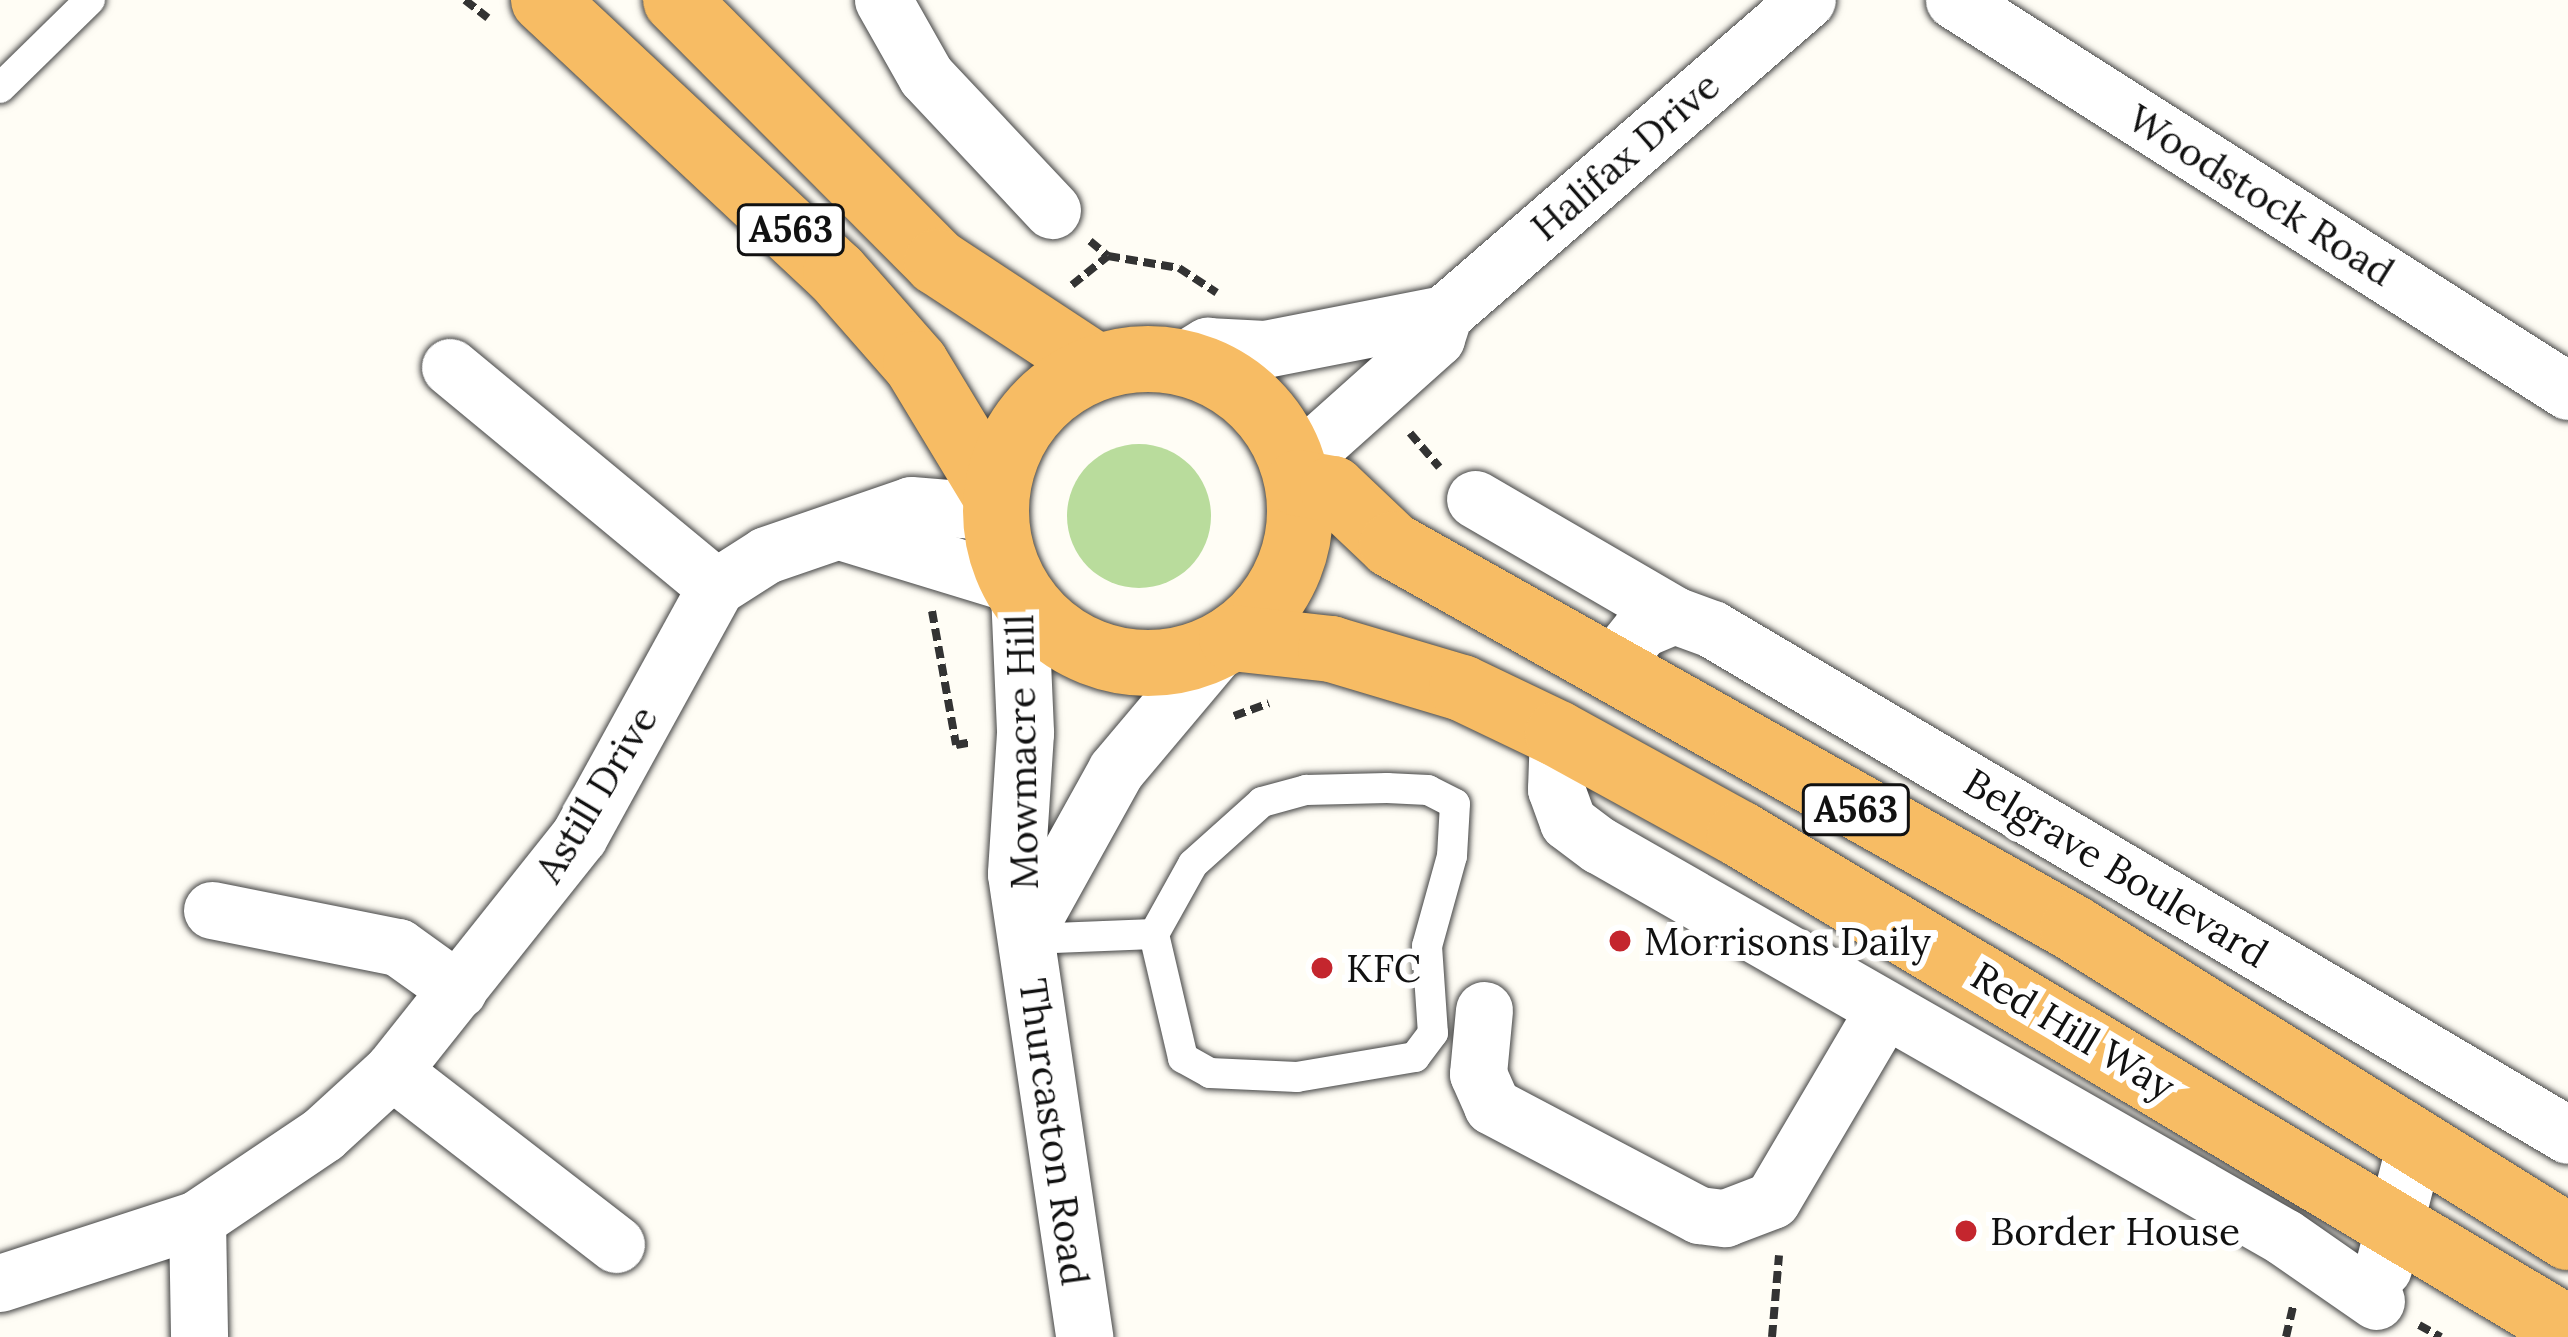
<!DOCTYPE html>
<html>
<head>
<meta charset="utf-8">
<style>
	body { margin:0 }
	#map { position:relative; width:2568px; height:1337px; overflow:hidden; background:#fffdf5; font-family:Lora,serif }
	div>[style] { position:absolute }
	.forest>* { inset:0; background:#b9dc9c }
	.round { border-radius:50% }
	.path>* { height:8px; margin-top:-4px; transform-origin:0; background:repeating-linear-gradient(90deg,#333 0 12px,transparent 0 18px) }
	.roads { filter:drop-shadow(0 0 3px #444) drop-shadow(0 0 3px #444) }
	.service>* { height:30px; margin:-15px; padding:0 15px; transform-origin:15px; border-radius:15px; background:#fff }
	.minor>* { height:57px; margin:-28.5px; padding:0 28.5px; transform-origin:28.5px; border-radius:28.5px; background:#fff }
	.trunk>* { height:66px; margin:-33px; padding:0 33px; transform-origin:33px; border-radius:33px; background:#f7bc64 }
	.trunk>.ring { margin:-33px; padding:0; box-sizing:content-box; background:none; border:66px solid #f7bc64; border-radius:50% }
	.dots>* { width:33px; height:33px; translate:-50% -50%; box-sizing:border-box; border:6px solid #fff; border-radius:50% }
	span { translate:-50% -50%; white-space:nowrap; text-align:center; line-height:1.15; -webkit-text-stroke:12px #fff; paint-order:stroke }
	.shield-label span { padding:3px 9px; background:#fff; border:3px solid; border-radius:9px; -webkit-text-stroke-width:0 }
	.shield-label { font-size:36px; color:#111; font-weight:700 }
	.street-label { font-size:39px; color:#111 }
	.poi-label { font-size:39px; color:#111 }
	.left { translate:0 -50%; text-align:left }
</style>
</head>
<body>
<div id="map">
	<div class="forest">
		<div class="round" style="left:1067px;top:444px;width:144px;height:144px"></div>
	</div>
	<div class="path">
		<div style="left:465px;top:0;width:29px;rotate:38deg"></div>
		<div style="left:1090px;top:241px;width:23px;rotate:40deg"></div>
		<div style="left:1108px;top:256px;width:72px;rotate:9.6deg"></div>
		<div style="left:1179px;top:268px;width:45px;rotate:33.3deg"></div>
		<div style="left:1072px;top:285px;width:46px;rotate:-38.9deg"></div>
		<div style="left:1410px;top:433px;width:45px;rotate:49.5deg"></div>
		<div style="left:932px;top:611px;width:136px;rotate:79.8deg"></div>
		<div style="left:956px;top:745px;width:17px;rotate:-10deg"></div>
		<div style="left:1234px;top:716px;width:37px;rotate:-20deg"></div>
		<div style="left:2419px;top:1325px;width:25px;rotate:29deg"></div>
		<div style="left:1772px;top:1337px;width:82px;rotate:-85.1deg"></div>
		<div style="left:2286px;top:1337px;width:35px;rotate:-77deg"></div>
	</div>
	<div class="roads">
		<div class="service">
			<div style="left:0;top:88px;width:126px;rotate:-44.4deg"></div>
			<div style="left:1029px;top:939px;width:125px;rotate:-2.3deg"></div>
			<div style="left:1154px;top:934px;width:80px;rotate:-60.9deg"></div>
			<div style="left:1193px;top:864px;width:93px;rotate:-41.9deg"></div>
			<div style="left:1262px;top:802px;width:46px;rotate:-15.3deg"></div>
			<div style="left:1306px;top:790px;width:81px;rotate:-1.4deg"></div>
			<div style="left:1387px;top:788px;width:41px;rotate:2.8deg"></div>
			<div style="left:1428px;top:790px;width:30px;rotate:27deg"></div>
			<div style="left:1455px;top:804px;width:52px;rotate:93.3deg"></div>
			<div style="left:1452px;top:856px;width:93px;rotate:105.5deg"></div>
			<div style="left:1427px;top:946px;width:87px;rotate:86.1deg"></div>
			<div style="left:1433px;top:1033px;width:30px;rotate:127deg"></div>
			<div style="left:1415px;top:1057px;width:120px;rotate:170.4deg"></div>
			<div style="left:1297px;top:1077px;width:87px;rotate:-177.4deg"></div>
			<div style="left:1210px;top:1073px;width:31px;rotate:-151deg"></div>
			<div style="left:1183px;top:1058px;width:127px;rotate:-103.2deg"></div>
		</div>
		<div class="minor">
			<div style="left:883px;top:0;width:87px;rotate:60.5deg"></div>
			<div style="left:926px;top:76px;width:184px;rotate:46.8deg"></div>
			<div style="left:1954px;top:0;width:728px;rotate:32.49deg"></div>
			<div style="left:1181px;top:362px;width:31px;rotate:-32deg"></div>
			<div style="left:1207px;top:346px;width:58px;rotate:3deg"></div>
			<div style="left:1265px;top:349px;width:182px;rotate:-11.1deg"></div>
			<div style="left:450px;top:367px;width:345px;rotate:39.6deg"></div>
			<div style="left:1293px;top:466px;width:192px;rotate:-41.8deg"></div>
			<div style="left:1436px;top:338px;width:25px;rotate:-72deg"></div>
			<div style="left:1444px;top:314px;width:480px;rotate:-40.9deg"></div>
			<div style="left:1475px;top:499px;width:230px;rotate:30.2deg"></div>
			<div style="left:840px;top:531px;width:181px;rotate:17deg"></div>
			<div style="left:1019px;top:593px;width:140px;rotate:87.5deg"></div>
			<div style="left:1025px;top:733px;width:141px;rotate:93.7deg"></div>
			<div style="left:1016px;top:874px;width:468px;rotate:81.6deg"></div>
			<div style="left:1609px;top:669px;width:51px;rotate:-51.3deg"></div>
			<div style="left:1641px;top:629px;width:36px;rotate:-23deg"></div>
			<div style="left:1674px;top:615px;width:40px;rotate:20.2deg"></div>
			<div style="left:1712px;top:629px;width:994px;rotate:30.59deg"></div>
			<div style="left:1558px;top:734px;width:55px;rotate:92.1deg"></div>
			<div style="left:1556px;top:789px;width:35px;rotate:70deg"></div>
			<div style="left:1568px;top:822px;width:39px;rotate:37deg"></div>
			<div style="left:1599px;top:845px;width:789px;rotate:29.78deg"></div>
			<div style="left:2284px;top:1237px;width:112px;rotate:34.8deg"></div>
			<div style="left:212px;top:910px;width:190px;rotate:11.3deg"></div>
			<div style="left:398px;top:947px;width:74px;rotate:35.6deg"></div>
			<div style="left:1029px;top:927px;width:179px;rotate:-61deg"></div>
			<div style="left:1116px;top:770px;width:165px;rotate:-49.9deg"></div>
			<div style="left:1484px;top:1010px;width:64px;rotate:95.4deg"></div>
			<div style="left:1478px;top:1074px;width:35px;rotate:66deg"></div>
			<div style="left:1492px;top:1106px;width:234px;rotate:27.8deg"></div>
			<div style="left:1699px;top:1215px;width:26px;rotate:7deg"></div>
			<div style="left:1725px;top:1218px;width:50px;rotate:-21deg"></div>
			<div style="left:1772px;top:1200px;width:221px;rotate:-59.5deg"></div>
			<div style="left:392px;top:1071px;width:283px;rotate:37.7deg"></div>
			<div style="left:197px;top:1219px;width:118px;rotate:89deg"></div>
			<div style="left:2383px;top:1268px;width:128px;rotate:-75.5deg"></div>
			<div style="left:0;top:1283px;width:207px;rotate:-18deg"></div>
			<div style="left:197px;top:1219px;width:152px;rotate:-34deg"></div>
			<div style="left:323px;top:1134px;width:93px;rotate:-42.4deg"></div>
			<div style="left:392px;top:1071px;width:300px;rotate:-51.5deg"></div>
			<div style="left:579px;top:836px;width:284px;rotate:-61.2deg"></div>
			<div style="left:716px;top:587px;width:59px;rotate:-32.6deg"></div>
			<div style="left:766px;top:555px;width:153px;rotate:-19deg"></div>
			<div style="left:911px;top:505px;width:85px;rotate:4.7deg"></div>
		</div>
		<div class="trunk">
			<div style="left:544px;top:0;width:400px;rotate:43.1deg"></div>
			<div style="left:836px;top:273px;width:121px;rotate:48.7deg"></div>
			<div style="left:916px;top:364px;width:154px;rotate:58.8deg"></div>
			<div style="left:676px;top:0;width:370px;rotate:45.1deg"></div>
			<div style="left:937px;top:262px;width:191px;rotate:33.3deg"></div>
			<div class="ring" style="left:996px;top:359px;width:238px;height:238px"></div>
			<div style="left:1298px;top:483px;width:36px;rotate:10deg"></div>
			<div style="left:1333px;top:489px;width:81px;rotate:43.5deg"></div>
			<div style="left:1392px;top:545px;width:781px;rotate:29.35deg"></div>
			<div style="left:2073px;top:928px;width:584px;rotate:31.97deg"></div>
			<div style="left:1232px;top:638px;width:100px;rotate:6.3deg"></div>
			<div style="left:1331px;top:649px;width:137px;rotate:16.6deg"></div>
			<div style="left:1462px;top:688px;width:106px;rotate:25.6deg"></div>
			<div style="left:1558px;top:734px;width:208px;rotate:28.8deg"></div>
			<div style="left:1740px;top:834px;width:965px;rotate:30.87deg"></div>
		</div>
	</div>
	<div class="dots">
		<div style="left:1620px;top:941px;background:#c4262e"></div>
		<div style="left:1322px;top:968px;background:#c4262e"></div>
		<div style="left:1966px;top:1231px;background:#c4262e"></div>
	</div>
	<div class="shield-label">
		<span style="left:791px;top:230px">A563</span>
		<span style="left:1856px;top:810px">A563</span>
	</div>
	<div class="street-label">
		<span style="left:1625px;top:156px;rotate:-41deg">Halifax Drive</span>
		<span style="left:2261px;top:195px;rotate:32deg">Woodstock Road</span>
		<span style="left:1022px;top:752px;rotate:-91deg">Mowmacre Hill</span>
		<span style="left:596px;top:794px;rotate:-59deg">Astill Drive</span>
		<span style="left:2116px;top:868px;rotate:31deg">Belgrave Boulevard</span>
		<span style="left:2073px;top:1031px;rotate:31deg">Red Hill Way</span>
		<span style="left:1054px;top:1132px;rotate:82deg">Thurcaston Road</span>
	</div>
	<div class="poi-label">
		<span class="left" style="left:1644px;top:941px">Morrisons Daily</span>
		<span class="left" style="left:1346px;top:968px">KFC</span>
		<span class="left" style="left:1990px;top:1231px">Border House</span>
	</div>
</div>
</body>
</html>
